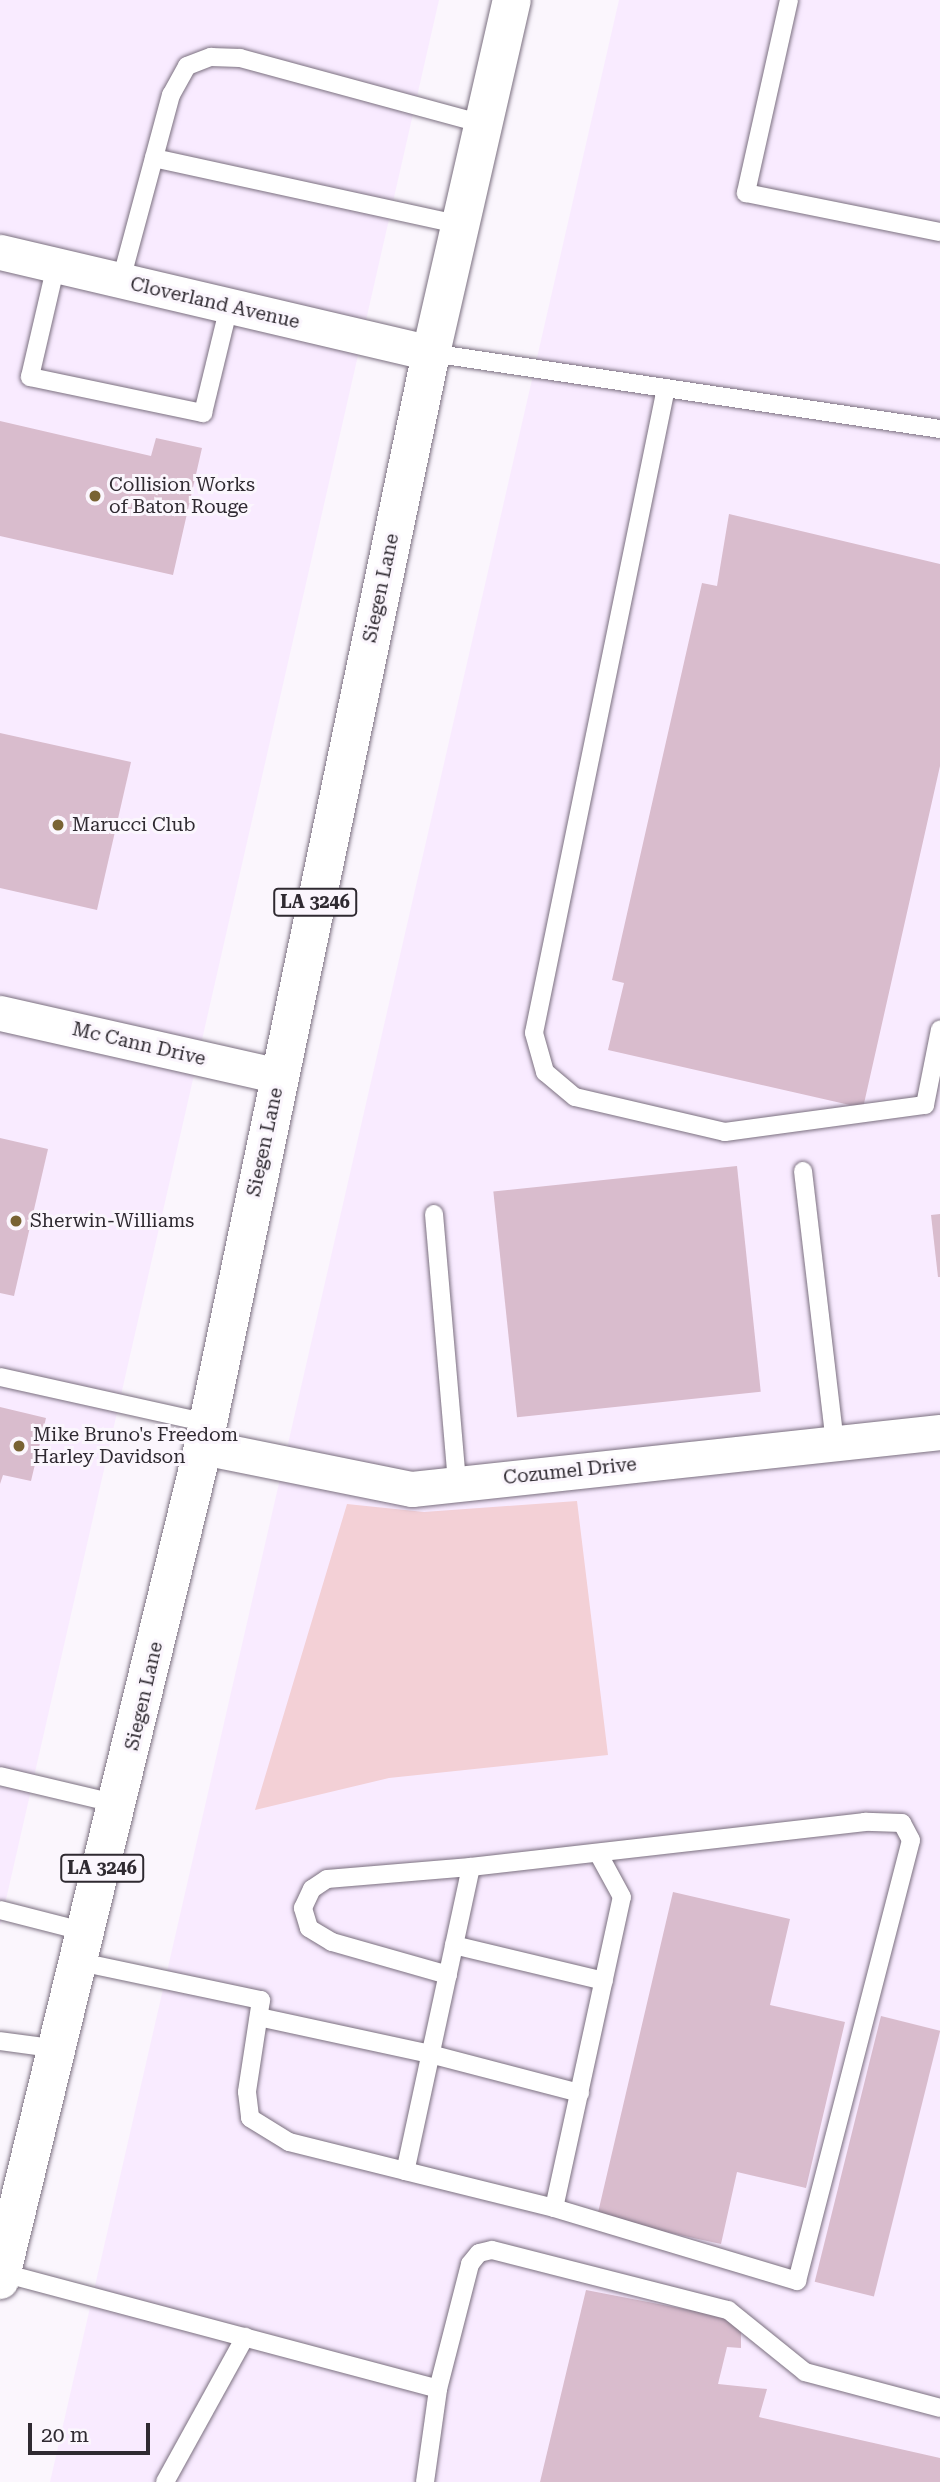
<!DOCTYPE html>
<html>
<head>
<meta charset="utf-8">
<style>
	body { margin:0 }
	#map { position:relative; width:940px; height:2482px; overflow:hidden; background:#fbf6fd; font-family:"Roboto Serif",serif }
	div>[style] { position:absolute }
	.built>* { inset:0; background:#f9ebff }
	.green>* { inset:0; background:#f3d0d6 }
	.building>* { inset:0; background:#d9bccd; transform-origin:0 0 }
	.roads { filter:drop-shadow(0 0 2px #7b7080) drop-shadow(0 0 2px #7b7080) }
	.lane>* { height:18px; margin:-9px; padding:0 9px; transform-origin:9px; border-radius:9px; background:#fff }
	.street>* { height:35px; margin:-17.5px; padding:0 17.5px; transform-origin:17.5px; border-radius:17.5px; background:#fff }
	.primary>* { height:38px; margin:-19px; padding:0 19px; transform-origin:19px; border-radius:19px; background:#fff }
	.dots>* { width:19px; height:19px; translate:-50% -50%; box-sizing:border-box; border:4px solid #fbf6fd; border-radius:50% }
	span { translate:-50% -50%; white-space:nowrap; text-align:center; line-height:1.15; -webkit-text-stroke:6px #fbf6fd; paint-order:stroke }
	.shield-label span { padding:2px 5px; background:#fbf6fd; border:2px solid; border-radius:5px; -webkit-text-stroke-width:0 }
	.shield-label { font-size:18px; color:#2f2a31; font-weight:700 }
	.street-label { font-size:19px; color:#2f2a31 }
	.poi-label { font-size:19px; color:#2f2a31 }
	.left { translate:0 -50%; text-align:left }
	.scale { position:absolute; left:28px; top:2423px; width:122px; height:32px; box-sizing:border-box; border:4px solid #2f2a31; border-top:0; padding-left:9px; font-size:21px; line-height:24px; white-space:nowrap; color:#2f2a31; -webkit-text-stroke:5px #fbf6fd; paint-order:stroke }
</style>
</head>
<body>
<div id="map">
	<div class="built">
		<div style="clip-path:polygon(0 0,439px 0,0 1926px)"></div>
		<div style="clip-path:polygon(619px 0,940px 0,940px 2482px,50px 2482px)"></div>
	</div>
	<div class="green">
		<div style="clip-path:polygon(577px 1501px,608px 1755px,389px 1778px,255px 1810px,347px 1504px,424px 1512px)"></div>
	</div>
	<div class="building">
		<div style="clip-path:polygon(0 421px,151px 456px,156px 438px,202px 448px,173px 575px,0 536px)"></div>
		<div style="clip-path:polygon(729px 514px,940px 564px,940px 766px,863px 1108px,608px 1050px,624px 983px,612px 980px,702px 583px,717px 586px)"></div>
		<div style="clip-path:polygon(0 733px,131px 762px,97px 910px,0 888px)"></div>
		<div style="clip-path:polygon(0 1138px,48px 1149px,14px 1296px,0 1293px)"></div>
		<div style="left:737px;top:1166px;width:227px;height:245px;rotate:84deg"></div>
		<div style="clip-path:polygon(940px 1214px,940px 1277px,938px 1277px,931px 1215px)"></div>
		<div style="clip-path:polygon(0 1407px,46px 1418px,31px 1481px,3px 1475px,0 1484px)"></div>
		<div style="clip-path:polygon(673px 1892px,790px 1919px,770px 2005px,845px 2022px,806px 2188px,737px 2172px,721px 2244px,597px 2217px)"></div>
		<div style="left:881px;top:2016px;width:61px;height:274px;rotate:14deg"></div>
		<div style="clip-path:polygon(586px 2290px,741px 2320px,741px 2348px,727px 2347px,718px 2384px,767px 2389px,759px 2417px,940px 2458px,940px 2482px,540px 2482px)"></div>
	</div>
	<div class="roads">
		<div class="lane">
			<div style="left:789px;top:0;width:198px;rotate:102.6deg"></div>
			<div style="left:746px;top:193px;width:198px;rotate:11.4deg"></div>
			<div style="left:154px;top:158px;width:314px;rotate:12.3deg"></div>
			<div style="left:56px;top:265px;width:115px;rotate:103.1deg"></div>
			<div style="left:30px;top:377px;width:177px;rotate:11.8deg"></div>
			<div style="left:203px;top:413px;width:110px;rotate:-76.3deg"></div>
			<div style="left:121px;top:280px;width:192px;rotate:-74.9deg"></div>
			<div style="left:171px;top:95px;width:33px;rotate:-61deg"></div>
			<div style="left:187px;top:66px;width:26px;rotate:-21deg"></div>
			<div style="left:211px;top:57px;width:29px;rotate:2deg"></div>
			<div style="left:240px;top:58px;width:252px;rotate:15.2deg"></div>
			<div style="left:431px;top:353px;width:515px;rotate:8.49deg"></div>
			<div style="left:666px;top:388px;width:658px;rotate:101.57deg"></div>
			<div style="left:534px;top:1033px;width:41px;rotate:74.2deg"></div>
			<div style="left:545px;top:1072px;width:39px;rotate:40deg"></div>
			<div style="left:575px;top:1097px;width:154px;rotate:13.1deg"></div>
			<div style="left:725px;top:1132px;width:202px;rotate:-7.7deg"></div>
			<div style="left:925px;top:1105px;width:77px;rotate:-78.8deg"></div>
			<div style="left:803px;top:1171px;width:274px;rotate:83.3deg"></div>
			<div style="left:434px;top:1214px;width:271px;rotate:85.1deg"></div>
			<div style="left:0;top:1377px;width:213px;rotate:12.5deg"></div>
			<div style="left:0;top:1776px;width:121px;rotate:13.3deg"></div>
			<div style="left:0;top:1910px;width:89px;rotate:14.3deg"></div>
			<div style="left:454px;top:1945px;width:154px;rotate:13.5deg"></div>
			<div style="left:80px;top:1962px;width:185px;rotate:11.9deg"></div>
			<div style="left:261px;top:2000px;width:93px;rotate:98.7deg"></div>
			<div style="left:247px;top:2092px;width:26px;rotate:83deg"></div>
			<div style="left:250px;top:2118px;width:46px;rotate:31.6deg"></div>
			<div style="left:289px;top:2142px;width:120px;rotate:14deg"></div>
			<div style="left:405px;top:2171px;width:154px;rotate:13.9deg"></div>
			<div style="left:554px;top:2208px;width:254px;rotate:16.7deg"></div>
			<div style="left:797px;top:2281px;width:455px;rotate:-75.5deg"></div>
			<div style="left:911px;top:1840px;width:19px;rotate:-118deg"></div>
			<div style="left:902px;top:1823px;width:37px;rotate:-178deg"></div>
			<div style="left:865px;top:1822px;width:397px;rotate:173.5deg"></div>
			<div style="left:471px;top:1867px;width:311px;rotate:102.2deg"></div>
			<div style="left:448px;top:1975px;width:121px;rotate:-164.1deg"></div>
			<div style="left:332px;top:1942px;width:27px;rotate:-149deg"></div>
			<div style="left:309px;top:1928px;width:21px;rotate:-107deg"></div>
			<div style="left:303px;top:1908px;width:21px;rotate:-65deg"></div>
			<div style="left:312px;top:1889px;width:18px;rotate:-34deg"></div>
			<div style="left:327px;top:1879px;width:144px;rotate:-4.8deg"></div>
			<div style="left:259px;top:2017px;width:175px;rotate:12.2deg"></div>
			<div style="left:430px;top:2054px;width:155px;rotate:14.6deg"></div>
			<div style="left:0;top:2041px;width:60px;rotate:7.7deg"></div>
			<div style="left:554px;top:2208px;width:318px;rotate:-77.7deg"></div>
			<div style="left:622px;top:1897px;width:50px;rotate:-118.6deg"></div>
			<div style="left:3px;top:2273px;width:450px;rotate:14.9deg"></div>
			<div style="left:438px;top:2389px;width:129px;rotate:-75.6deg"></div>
			<div style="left:470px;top:2264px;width:14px;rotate:-51deg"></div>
			<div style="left:479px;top:2253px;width:13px;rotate:-13deg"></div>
			<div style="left:492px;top:2250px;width:244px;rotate:14.3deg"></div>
			<div style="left:728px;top:2310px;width:99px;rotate:38.8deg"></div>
			<div style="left:805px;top:2372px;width:140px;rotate:14.9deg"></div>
			<div style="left:165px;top:2482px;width:166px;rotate:-61.1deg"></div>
			<div style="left:425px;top:2482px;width:94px;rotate:-82deg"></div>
		</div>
		<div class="street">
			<div style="left:0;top:252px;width:443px;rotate:13.2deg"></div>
			<div style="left:0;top:1013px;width:286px;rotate:12.7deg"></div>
			<div style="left:203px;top:1447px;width:213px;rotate:11.4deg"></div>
			<div style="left:412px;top:1489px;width:531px;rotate:-6.16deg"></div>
		</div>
		<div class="primary">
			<div style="left:0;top:2280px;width:857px;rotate:-76.3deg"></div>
			<div style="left:203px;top:1447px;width:1118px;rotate:-78.23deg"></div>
			<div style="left:431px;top:353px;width:362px;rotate:-77.1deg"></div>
		</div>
	</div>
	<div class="dots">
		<div style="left:95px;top:496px;background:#796333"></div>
		<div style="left:58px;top:825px;background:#796333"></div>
		<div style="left:16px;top:1221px;background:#796333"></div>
		<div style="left:19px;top:1446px;background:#796333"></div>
	</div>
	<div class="shield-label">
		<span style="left:315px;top:902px">LA 3246</span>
		<span style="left:102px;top:1868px">LA 3246</span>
	</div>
	<div class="street-label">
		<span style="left:215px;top:303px;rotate:13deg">Cloverland Avenue</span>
		<span style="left:381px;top:588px;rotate:-78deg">Siegen Lane</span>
		<span style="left:139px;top:1044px;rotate:13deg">Mc Cann Drive</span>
		<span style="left:265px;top:1142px;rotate:-78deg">Siegen Lane</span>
		<span style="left:570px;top:1471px;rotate:-6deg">Cozumel Drive</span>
		<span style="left:144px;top:1696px;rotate:-77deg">Siegen Lane</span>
	</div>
	<div class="poi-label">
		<span class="left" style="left:109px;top:496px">Collision Works<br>of Baton Rouge</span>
		<span class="left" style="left:72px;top:825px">Marucci Club</span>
		<span class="left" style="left:30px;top:1221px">Sherwin-Williams</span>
		<span class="left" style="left:33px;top:1446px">Mike Bruno's Freedom<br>Harley Davidson</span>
	</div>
	<div class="scale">20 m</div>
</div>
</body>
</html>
